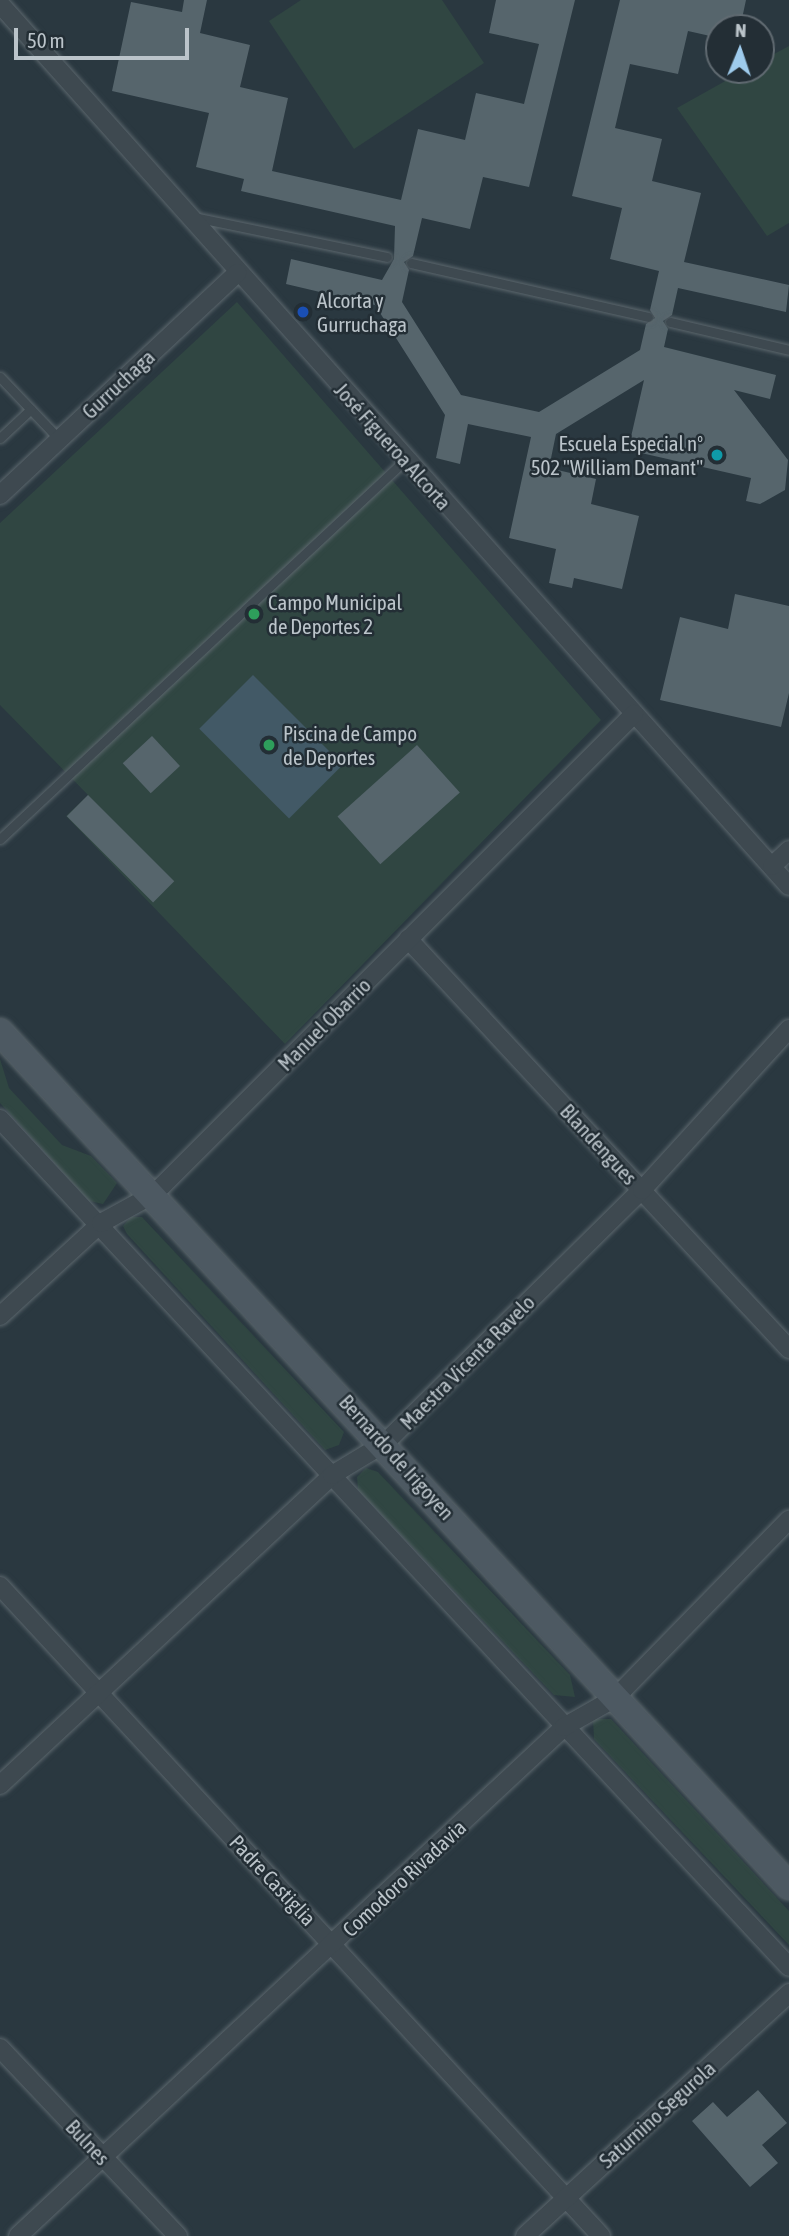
<!DOCTYPE html>
<html>
<head>
<meta charset="utf-8">
<style>
	body { margin:0 }
	#map { position:relative; width:789px; height:2236px; overflow:hidden; background:#2a3840; font-family:"Asap Condensed",sans-serif }
	div>[style] { position:absolute }
	.green>* { inset:0; background:#304642 }
	.water>* { inset:0; background:#425966; transform-origin:0 0 }
	.building>* { inset:0; background:#56656c; transform-origin:0 0 }
	.roads { filter:drop-shadow(0 0 2px #5c676d) drop-shadow(0 0 2px #5c676d) }
	.lane>* { height:9px; margin:-4.5px; padding:0 4.5px; transform-origin:4.5px; border-radius:4.5px; background:#3e4950 }
	.street>* { height:18px; margin:-9px; padding:0 9px; transform-origin:9px; border-radius:9px; background:#3e4950 }
	.secondary>* { height:26px; margin:-13px; padding:0 13px; transform-origin:13px; border-radius:13px; background:#4d5962 }
	.dots>* { width:19px; height:19px; translate:-50% -50%; box-sizing:border-box; border:4px solid #232e35; border-radius:50% }
	span { translate:-50% -50%; white-space:nowrap; text-align:center; line-height:1.15; -webkit-text-stroke:5px #232e35; paint-order:stroke }
	.poi-label { font-size:21px; color:#bbc4ca }
	.left { translate:0 -50%; text-align:left }
	.right { translate:-100% -50%; text-align:right }
	.street-label { font-size:21px; color:#bbc4ca }
	.north { position:absolute; left:705px; top:14px; width:70px; height:70px; box-sizing:border-box; background:#232e35; border:2px solid #606a71; border-radius:50%; rotate:2deg; font-size:19px; font-weight:700; line-height:28px; text-align:center; color:#bbc4ca }
	.north::after { content:''; display:block; margin:auto; width:24px; height:32px; background:#9ecbec; clip-path:polygon(50% 0,100% 100%,50% 72%,0 100%) }
	.scale { position:absolute; left:14px; top:28px; width:175px; height:32px; box-sizing:border-box; border:4px solid #bbc4ca; border-top:0; padding-left:9px; font-size:21px; line-height:24px; white-space:nowrap; color:#bbc4ca; -webkit-text-stroke:5px #232e35; paint-order:stroke }
</style>
</head>
<body>
<div id="map">
	<div class="green">
		<div style="clip-path:polygon(301px 0,442px 0,484px 63px,354px 149px,269px 21px)"></div>
		<div style="clip-path:polygon(789px 46px,789px 223px,767px 236px,677px 108px,745px 70px,761px 70px,761px 61px)"></div>
		<div style="clip-path:polygon(237px 302px,601px 720px,285px 1044px,66px 816px,88px 795px,0 705px,0 523px)"></div>
		<div style="clip-path:polygon(0 1059px,9px 1088px,62px 1145px,91px 1156px,117px 1183px,103px 1204px,89px 1201px,0 1103px)"></div>
		<div style="clip-path:polygon(131px 1217px,142px 1217px,344px 1432px,339px 1445px,325px 1450px,127px 1234px,123px 1226px)"></div>
		<div style="clip-path:polygon(366px 1468px,378px 1472px,570px 1675px,575px 1697px,554px 1695px,358px 1490px,357px 1477px)"></div>
		<div style="clip-path:polygon(593px 1719px,611px 1719px,789px 1911px,789px 1945px,594px 1739px)"></div>
	</div>
	<div class="water">
		<div style="left:253px;top:675px;width:127px;height:76px;rotate:45deg"></div>
	</div>
	<div class="building">
		<div style="clip-path:polygon(184px 0,207px 0,200px 33px,250px 45px,240px 87px,288px 98px,272px 171px,401px 200px,418px 129px,465px 140px,476px 93px,524px 104px,539px 44px,489px 33px,496px 0,575px 0,529px 187px,483px 177px,470px 229px,422px 218px,413px 256px,404px 262px,409px 270px,402px 302px,461px 395px,539px 412px,640px 350px,646px 324px,655px 318px,650px 310px,659px 271px,610px 259px,622px 208px,572px 196px,620px 0,746px 0,740px 28px,719px 28px,719px 38px,688px 31px,678px 74px,630px 64px,615px 128px,662px 139px,652px 181px,701px 193px,684px 262px,789px 285px,786px 312px,678px 288px,672px 315px,663px 321px,668px 329px,664px 347px,776px 375px,770px 399px,734px 390px,788px 460px,785px 490px,760px 504px,746px 501px,751px 478px,628px 450px,644px 380px,556px 434px,549px 468px,596px 479px,591px 504px,639px 516px,622px 589px,574px 578px,572px 588px,549px 583px,556px 549px,509px 538px,531px 437px,468px 424px,460px 464px,436px 458px,445px 415px,375px 305px,286px 284px,291px 259px,382px 280px,394px 259px,395px 226px,241px 191px,244px 179px,196px 167px,209px 113px,112px 91px,131px 2px,182px 12px)"></div>
		<div style="clip-path:polygon(735px 594px,789px 606px,789px 693px,781px 727px,660px 700px,680px 617px,728px 629px)"></div>
		<div style="left:152px;top:736px;width:41px;height:40px;rotate:47deg"></div>
		<div style="left:417px;top:745px;width:64px;height:107px;rotate:48deg"></div>
		<div style="left:88px;top:795px;width:122px;height:30px;rotate:45deg"></div>
		<div style="clip-path:polygon(758px 2090px,787px 2123px,762px 2145px,778px 2163px,750px 2187px,692px 2121px,713px 2102px,727px 2117px)"></div>
	</div>
	<div class="roads">
		<div class="lane">
			<div style="left:194px;top:217px;width:197px;rotate:11.7deg"></div>
			<div style="left:411px;top:263px;width:243px;rotate:12.8deg"></div>
			<div style="left:670px;top:322px;width:122px;rotate:13.2deg"></div>
			<div style="left:0;top:377px;width:86px;rotate:46.4deg"></div>
			<div style="left:0;top:438px;width:42px;rotate:-43.1deg"></div>
			<div style="left:0;top:839px;width:555px;rotate:-43.1deg"></div>
		</div>
		<div class="street">
			<div style="left:0;top:4px;width:1183px;rotate:48.19deg"></div>
			<div style="left:0;top:495px;width:325px;rotate:-43.1deg"></div>
			<div style="left:772px;top:866px;width:23px;rotate:-43deg"></div>
			<div style="left:408px;top:939px;width:560px;rotate:47.1deg"></div>
			<div style="left:0;top:1119px;width:1158px;rotate:47.06deg"></div>
			<div style="left:0;top:1316px;width:137px;rotate:-42.6deg"></div>
			<div style="left:101px;top:1223px;width:60px;rotate:-28.7deg"></div>
			<div style="left:154px;top:1194px;width:679px;rotate:-45deg"></div>
			<div style="left:0;top:1586px;width:885px;rotate:47.24deg"></div>
			<div style="left:0;top:1785px;width:454px;rotate:-43deg"></div>
			<div style="left:332px;top:1475px;width:62px;rotate:-31.1deg"></div>
			<div style="left:385px;top:1443px;width:361px;rotate:-44.6deg"></div>
			<div style="left:642px;top:1190px;width:218px;rotate:-47.6deg"></div>
			<div style="left:0;top:2048px;width:259px;rotate:46.6deg"></div>
			<div style="left:18px;top:2236px;width:746px;rotate:-42.99deg"></div>
			<div style="left:564px;top:1727px;width:59px;rotate:-29.6deg"></div>
			<div style="left:615px;top:1698px;width:249px;rotate:-45.7deg"></div>
			<div style="left:525px;top:2236px;width:359px;rotate:-42.6deg"></div>
		</div>
		<div class="secondary">
			<div style="left:0;top:1032px;width:1163px;rotate:47.27deg"></div>
		</div>
	</div>
	<div class="dots">
		<div style="left:303px;top:312px;background:#1a4fb4"></div>
		<div style="left:717px;top:455px;background:#0f9aa8"></div>
		<div style="left:254px;top:614px;background:#2e9e5b"></div>
		<div style="left:269px;top:745px;background:#2e9e5b"></div>
	</div>
	<div class="poi-label">
		<span class="left" style="left:317px;top:312px">Alcorta y<br>Gurruchaga</span>
		<span class="right" style="left:703px;top:455px">Escuela Especial n°<br>502 "William Demant"</span>
		<span class="left" style="left:268px;top:614px">Campo Municipal<br>de Deportes 2</span>
		<span class="left" style="left:283px;top:745px">Piscina de Campo<br>de Deportes</span>
	</div>
	<div class="street-label">
		<span style="left:118px;top:384px;rotate:-43deg">Gurruchaga</span>
		<span style="left:393px;top:446px;rotate:48deg">José Figueroa Alcorta</span>
		<span style="left:324px;top:1024px;rotate:-45deg">Manuel Obarrio</span>
		<span style="left:599px;top:1144px;rotate:47deg">Blandengues</span>
		<span style="left:467px;top:1362px;rotate:-45deg">Maestra Vicenta Ravelo</span>
		<span style="left:397px;top:1457px;rotate:48deg">Bernardo de Irigoyen</span>
		<span style="left:404px;top:1878px;rotate:-43deg">Comodoro Rivadavia</span>
		<span style="left:273px;top:1880px;rotate:47deg">Padre Castiglia</span>
		<span style="left:657px;top:2114px;rotate:-42deg">Saturnino Segurola</span>
		<span style="left:88px;top:2142px;rotate:47deg">Bulnes</span>
	</div>
	<div class="north">N</div>
	<div class="scale">50 m</div>
</div>
</body>
</html>
